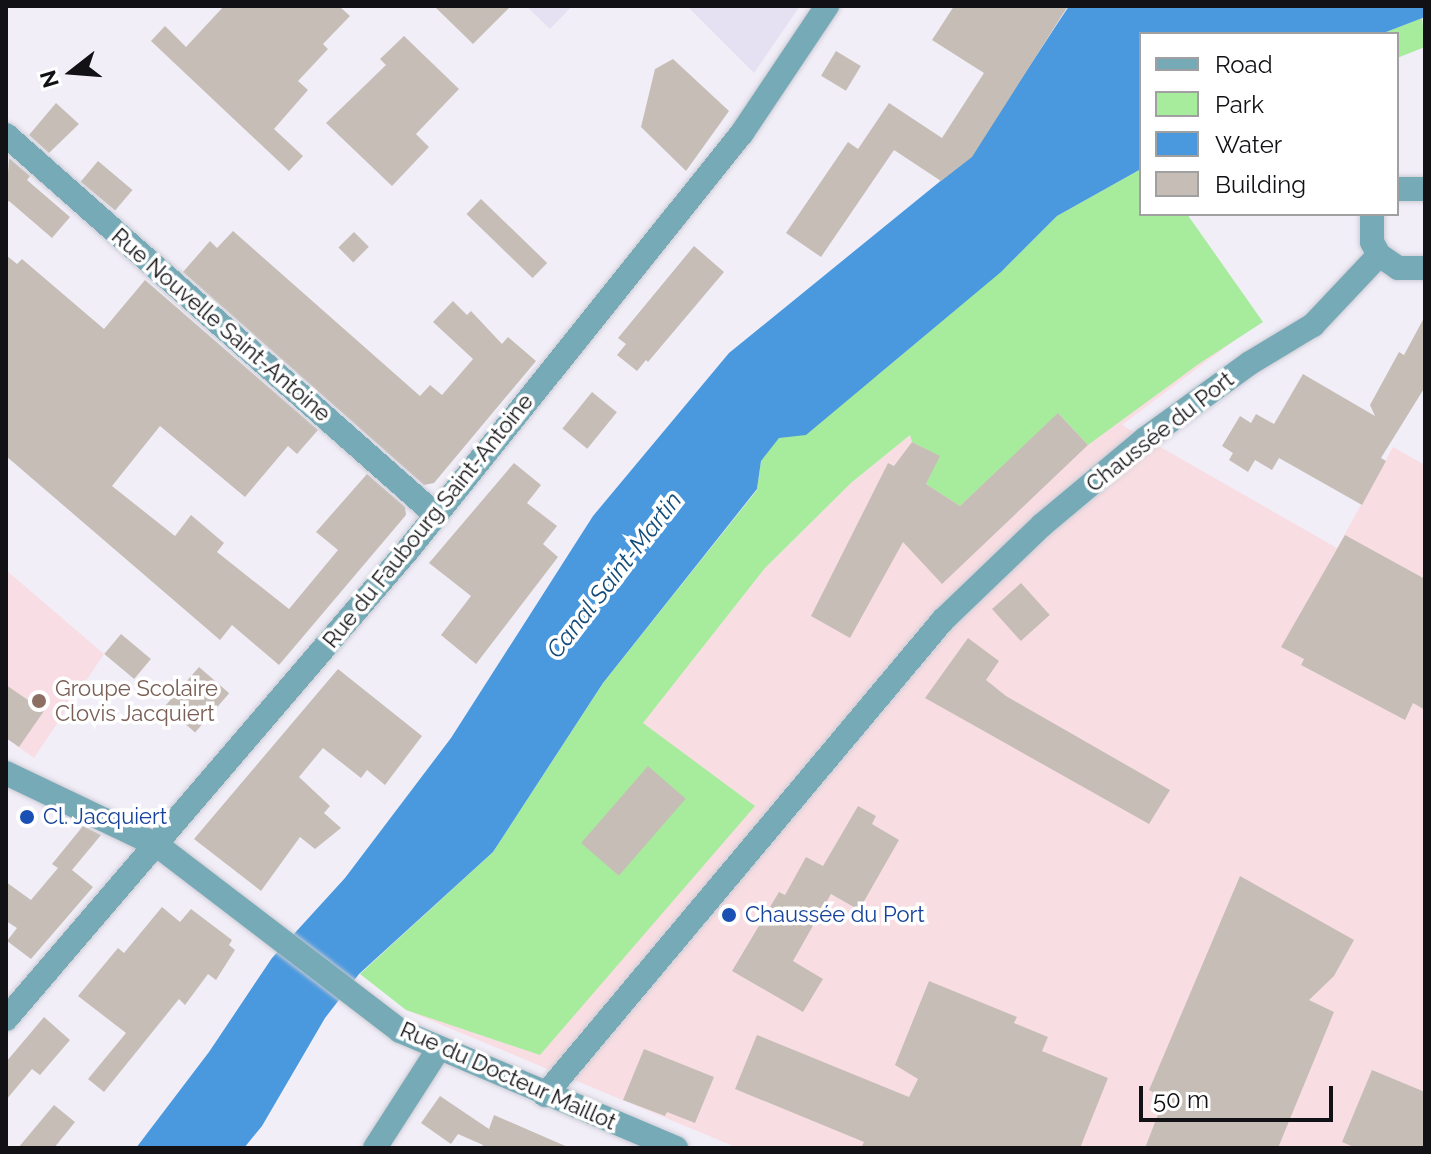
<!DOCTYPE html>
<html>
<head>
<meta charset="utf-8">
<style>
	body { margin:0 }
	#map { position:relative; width:1431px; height:1154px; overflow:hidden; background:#f1eef8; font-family:Raleway,sans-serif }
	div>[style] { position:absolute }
	.built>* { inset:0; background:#e6e1f2 }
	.industrial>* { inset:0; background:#f8dee3 }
	.education>* { inset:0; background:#f8dee4 }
	.green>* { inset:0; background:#a7ec9d }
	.water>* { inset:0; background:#4a99de }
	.building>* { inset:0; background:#c6beb6; transform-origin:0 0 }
	.roads { filter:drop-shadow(0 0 2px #cdcbd4) drop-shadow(0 0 2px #cdcbd4) }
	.minor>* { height:24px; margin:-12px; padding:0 12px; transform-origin:12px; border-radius:12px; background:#75aab6 }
	.dots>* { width:22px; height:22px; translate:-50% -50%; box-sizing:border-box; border:4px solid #fff; border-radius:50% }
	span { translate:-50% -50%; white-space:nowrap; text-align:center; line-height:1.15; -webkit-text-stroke:7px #fff; paint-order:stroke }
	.street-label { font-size:22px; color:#121115 }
	.education-label { font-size:22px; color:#785e54 }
	.left { translate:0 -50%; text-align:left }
	.transit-label { font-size:22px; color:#164399 }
	.water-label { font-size:24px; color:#134c7a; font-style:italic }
	.frame { position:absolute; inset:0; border:8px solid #121115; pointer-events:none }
	.legend { position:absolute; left:1139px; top:32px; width:260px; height:184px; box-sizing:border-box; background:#fff; border:2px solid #a0a0a1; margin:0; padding:10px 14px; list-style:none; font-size:24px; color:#121115 }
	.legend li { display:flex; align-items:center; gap:16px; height:40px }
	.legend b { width:40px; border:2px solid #a0a0a1 }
	.north { position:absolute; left:32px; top:32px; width:80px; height:80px; -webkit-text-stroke:6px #fff; paint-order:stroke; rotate:253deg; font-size:22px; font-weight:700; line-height:32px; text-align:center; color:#121115 }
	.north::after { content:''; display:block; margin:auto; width:28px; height:36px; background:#121115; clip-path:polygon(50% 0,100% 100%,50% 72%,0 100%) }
	.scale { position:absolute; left:1139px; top:1086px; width:194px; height:36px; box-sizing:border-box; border:4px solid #121115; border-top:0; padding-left:10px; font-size:24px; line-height:28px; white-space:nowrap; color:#121115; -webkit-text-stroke:6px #fff; paint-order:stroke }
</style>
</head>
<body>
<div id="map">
	<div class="built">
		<div style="clip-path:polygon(526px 6px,572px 6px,550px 29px)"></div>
		<div style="clip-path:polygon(687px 6px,800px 6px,754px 73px)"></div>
	</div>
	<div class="industrial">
		<div style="clip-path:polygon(1255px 325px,1122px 425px,1337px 548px,1393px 447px,1425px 465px,1425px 1148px,738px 1148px,406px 1010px,454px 962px,765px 568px,851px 483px,911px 434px)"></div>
	</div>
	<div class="education">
		<div style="clip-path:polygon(6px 570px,104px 654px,34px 758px,6px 738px)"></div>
	</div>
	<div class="green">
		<div style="clip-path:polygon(1422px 18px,1425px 47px,1397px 58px,1397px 34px,1381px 34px)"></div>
		<div style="clip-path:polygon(1141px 169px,1141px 214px,1187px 214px,1263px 322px,1200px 363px,1088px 445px,1059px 414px,960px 506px,926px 484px,939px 456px,912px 442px,910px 435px,851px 483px,765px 568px,643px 723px,755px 806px,540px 1055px,406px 1010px,360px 974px,493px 852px,603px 683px,757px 490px,761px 461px,779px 437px,879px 374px,1006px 267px,1057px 216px)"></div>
	</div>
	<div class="water">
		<div style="clip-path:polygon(1069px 6px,1425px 6px,1425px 17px,1381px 34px,1141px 34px,1141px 169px,1057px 216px,1001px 272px,806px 435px,779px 438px,761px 461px,757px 489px,603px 683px,493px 852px,359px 974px,325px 1018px,262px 1126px,244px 1148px,136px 1148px,209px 1052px,272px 958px,345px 878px,451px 738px,593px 516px,729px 353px,970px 157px)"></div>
	</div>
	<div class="building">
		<div style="clip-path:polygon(224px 6px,339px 6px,350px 16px,323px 44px,328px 49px,298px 81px,308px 90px,274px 129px,303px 156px,289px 171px,151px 41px,165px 26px,186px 47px)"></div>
		<div style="clip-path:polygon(434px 6px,511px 6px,473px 44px)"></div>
		<div style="clip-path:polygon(954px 6px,1068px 6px,972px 157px,941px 181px,894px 150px,821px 257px,786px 233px,848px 142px,858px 149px,889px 103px,942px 138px,984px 73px,932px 40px)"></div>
		<div style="clip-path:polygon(404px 36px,459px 89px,416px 134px,429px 147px,392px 186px,326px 123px,386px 65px,380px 59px)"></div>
		<div style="left:836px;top:51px;width:29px;height:29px;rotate:31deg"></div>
		<div style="clip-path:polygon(673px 59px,729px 111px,686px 171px,641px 127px,655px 69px)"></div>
		<div style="clip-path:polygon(56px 103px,79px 124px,49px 153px,29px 135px)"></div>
		<div style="clip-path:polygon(9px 158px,30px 176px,27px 180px,70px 217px,52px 238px,9px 201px,6px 204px)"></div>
		<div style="left:98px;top:161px;width:45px;height:27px;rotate:40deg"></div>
		<div style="left:481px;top:199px;width:92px;height:21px;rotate:44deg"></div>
		<div style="clip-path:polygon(233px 231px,420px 396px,430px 385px,442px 395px,473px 359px,433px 322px,453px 301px,467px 315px,471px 311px,502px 344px,508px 337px,536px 361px,434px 483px,424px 485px,183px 272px,210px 241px,217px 248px)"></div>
		<div style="left:354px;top:232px;width:21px;height:22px;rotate:45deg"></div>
		<div style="clip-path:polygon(694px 246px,724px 272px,648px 362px,646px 360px,637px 371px,617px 355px,626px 344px,618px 338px)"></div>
		<div style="clip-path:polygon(6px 255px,17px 264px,22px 259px,104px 329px,145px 280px,318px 430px,297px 454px,288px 446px,245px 497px,160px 426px,112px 486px,175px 536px,191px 515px,224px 543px,217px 552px,289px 609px,338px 550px,316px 532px,367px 474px,405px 507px,406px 515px,279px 665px,232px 625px,220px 640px,6px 456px)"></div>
		<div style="clip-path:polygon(1425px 316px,1425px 387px,1381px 458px,1386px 461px,1362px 505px,1279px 458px,1272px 470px,1255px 460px,1248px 472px,1229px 460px,1233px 453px,1222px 446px,1240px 416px,1251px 423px,1256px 414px,1274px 424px,1303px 374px,1375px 416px,1370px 405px,1399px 352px,1404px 355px)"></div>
		<div style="left:592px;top:392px;width:32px;height:47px;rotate:39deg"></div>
		<div style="clip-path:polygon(1058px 413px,1088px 445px,942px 584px,903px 542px,850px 638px,811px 616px,888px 463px,894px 466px,912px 442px,940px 456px,926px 484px,960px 506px)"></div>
		<div style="clip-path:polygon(514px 463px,541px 485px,527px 503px,557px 526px,543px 544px,558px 557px,476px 664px,441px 635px,471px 596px,429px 563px)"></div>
		<div style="clip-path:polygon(1345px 535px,1425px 579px,1425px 710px,1413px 703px,1405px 720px,1301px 665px,1304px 659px,1281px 647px)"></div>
		<div style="left:1021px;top:583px;width:43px;height:39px;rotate:48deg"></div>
		<div style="left:121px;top:634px;width:39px;height:26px;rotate:40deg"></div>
		<div style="clip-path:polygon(968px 638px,999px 661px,986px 680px,1006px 696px,1170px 790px,1149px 824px,925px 698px)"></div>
		<div style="left:199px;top:667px;width:40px;height:52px;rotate:41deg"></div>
		<div style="clip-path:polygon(338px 669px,422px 736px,385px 785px,367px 770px,361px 778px,323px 748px,299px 777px,330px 806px,324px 813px,341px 828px,315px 849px,300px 837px,261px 891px,194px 839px)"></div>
		<div style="clip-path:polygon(6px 685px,44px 711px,19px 747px,6px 738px)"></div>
		<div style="left:648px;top:766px;width:50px;height:102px;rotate:41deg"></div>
		<div style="clip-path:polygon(858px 806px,876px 816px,872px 824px,899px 840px,859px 910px,831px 894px,793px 961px,823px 979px,803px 1012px,732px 971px,779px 892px,785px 895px,806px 857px,823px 866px)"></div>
		<div style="clip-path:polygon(83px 826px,101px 835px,72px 870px,93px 887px,31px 959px,7px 941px,17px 928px,6px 921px,6px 882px,31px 900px,58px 868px,52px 864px)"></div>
		<div style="clip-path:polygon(1240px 876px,1354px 940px,1334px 976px,1309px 1000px,1334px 1012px,1278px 1148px,1145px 1148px,1164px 1099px,1149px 1090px)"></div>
		<div style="clip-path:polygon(162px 907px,180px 922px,191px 909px,232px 940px,229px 945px,235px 950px,216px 980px,208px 974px,185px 1005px,179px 999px,104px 1092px,88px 1079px,126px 1033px,78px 996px,118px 948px,124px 953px)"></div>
		<div style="clip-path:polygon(929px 981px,1017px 1017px,1014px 1023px,1048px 1037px,1042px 1051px,1108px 1078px,1080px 1148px,861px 1148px,864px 1142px,735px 1089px,757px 1035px,909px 1097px,918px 1079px,895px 1065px)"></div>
		<div style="clip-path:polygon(44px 1017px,70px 1040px,40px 1075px,32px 1069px,6px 1100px,6px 1062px)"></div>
		<div style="clip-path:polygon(644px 1049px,714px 1077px,695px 1123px,667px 1112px,665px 1116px,623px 1100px)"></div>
		<div style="clip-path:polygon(1372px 1070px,1425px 1092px,1425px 1148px,1356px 1148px,1342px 1142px)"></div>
		<div style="clip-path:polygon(440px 1096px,489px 1129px,494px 1115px,570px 1148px,481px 1148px,483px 1145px,458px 1134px,451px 1144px,421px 1123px)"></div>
		<div style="clip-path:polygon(54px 1105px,75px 1122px,54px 1148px,18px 1148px)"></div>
	</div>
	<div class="roads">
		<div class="minor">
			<div style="left:6px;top:135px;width:574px;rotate:41.47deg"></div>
			<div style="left:1397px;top:189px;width:28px"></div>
			<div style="left:1372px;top:214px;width:28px;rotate:90deg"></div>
			<div style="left:1372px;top:242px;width:15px;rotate:62deg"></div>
			<div style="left:1379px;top:255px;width:23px;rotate:34deg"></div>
			<div style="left:1398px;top:268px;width:27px"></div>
			<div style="left:6px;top:773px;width:167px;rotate:25.5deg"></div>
			<div style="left:157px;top:845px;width:306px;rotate:37.4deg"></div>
			<div style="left:400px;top:1031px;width:300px;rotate:23deg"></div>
			<div style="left:6px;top:1019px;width:618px;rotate:-49.4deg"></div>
			<div style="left:408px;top:550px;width:534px;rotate:-51.31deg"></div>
			<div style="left:742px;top:133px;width:153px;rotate:-56.2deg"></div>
			<div style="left:545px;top:1095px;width:620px;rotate:-50.04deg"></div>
			<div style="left:943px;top:620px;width:137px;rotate:-43.8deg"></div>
			<div style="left:1042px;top:525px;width:134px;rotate:-39.9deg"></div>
			<div style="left:1145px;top:439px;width:130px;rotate:-35.9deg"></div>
			<div style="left:1250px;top:363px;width:74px;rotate:-31.1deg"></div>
			<div style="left:1313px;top:325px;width:96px;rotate:-46.7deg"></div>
			<div style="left:375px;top:1148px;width:117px;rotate:-57.3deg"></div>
		</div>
	</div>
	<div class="dots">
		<div style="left:39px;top:701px;background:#8d6e63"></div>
		<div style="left:27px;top:817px;background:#1a4fb4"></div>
		<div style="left:729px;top:915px;background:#1a4fb4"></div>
	</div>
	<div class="street-label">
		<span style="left:221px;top:325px;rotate:41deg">Rue Nouvelle Saint-Antoine</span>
		<span style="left:1160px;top:432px;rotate:-38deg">Chaussée du Port</span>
		<span style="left:428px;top:521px;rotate:-51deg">Rue du Faubourg Saint-Antoine</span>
		<span style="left:508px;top:1076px;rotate:24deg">Rue du Docteur Maillot</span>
	</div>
	<div class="education-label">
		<span class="left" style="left:55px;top:701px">Groupe Scolaire<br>Clovis Jacquiert</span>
	</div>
	<div class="transit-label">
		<span class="left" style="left:43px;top:817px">Cl. Jacquiert</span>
		<span class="left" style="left:745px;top:915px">Chaussée du Port</span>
	</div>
	<div class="water-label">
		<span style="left:614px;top:575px;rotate:-52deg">Canal Saint-Martin</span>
	</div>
	<div class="frame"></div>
	<ul class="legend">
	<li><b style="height:10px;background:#75aab6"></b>Road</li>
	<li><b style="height:22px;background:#a7ec9d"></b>Park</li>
	<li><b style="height:22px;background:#4a99de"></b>Water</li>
	<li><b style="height:22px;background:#c6beb6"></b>Building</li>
	</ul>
	<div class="north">N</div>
	<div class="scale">50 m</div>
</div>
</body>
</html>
